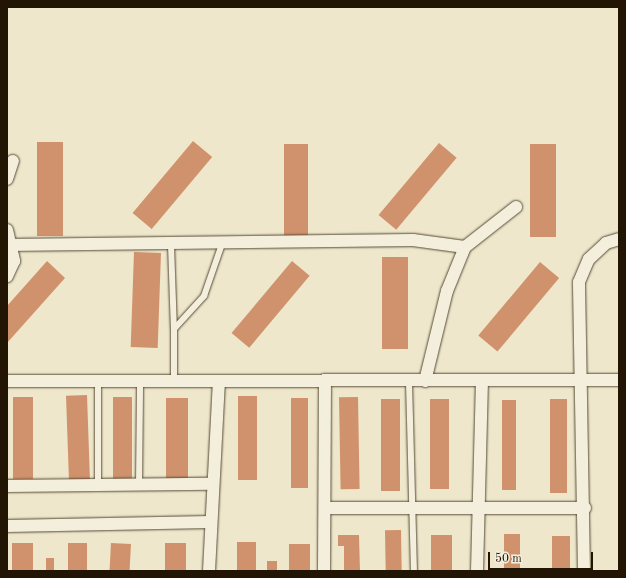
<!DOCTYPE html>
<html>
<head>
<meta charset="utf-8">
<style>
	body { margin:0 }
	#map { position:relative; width:626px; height:578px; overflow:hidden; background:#eee7cb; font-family:"Old Standard TT",serif }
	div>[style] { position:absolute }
	.building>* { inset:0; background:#d0926c; transform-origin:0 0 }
	.roads { filter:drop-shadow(0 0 1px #564a36) drop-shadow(0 0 1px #564a36) }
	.lane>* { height:6px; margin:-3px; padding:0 3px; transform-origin:3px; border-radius:3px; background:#f4efdd }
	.street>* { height:12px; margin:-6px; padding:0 6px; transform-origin:6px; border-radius:6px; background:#f4efdd }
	span { translate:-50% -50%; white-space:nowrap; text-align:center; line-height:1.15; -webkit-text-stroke:3.5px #f4efdd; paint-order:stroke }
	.frame { position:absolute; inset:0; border:8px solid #231504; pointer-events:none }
	.scale { position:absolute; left:488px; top:552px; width:105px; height:18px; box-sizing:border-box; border:2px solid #231504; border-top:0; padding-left:5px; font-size:12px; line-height:14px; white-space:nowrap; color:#231504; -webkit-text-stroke:3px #f4efdd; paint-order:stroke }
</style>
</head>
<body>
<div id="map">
	<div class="building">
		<div style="left:193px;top:141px;width:25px;height:94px;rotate:40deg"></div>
		<div style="left:37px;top:142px;width:26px;height:94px"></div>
		<div style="left:439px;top:143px;width:23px;height:94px;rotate:40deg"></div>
		<div style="left:284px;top:144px;width:24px;height:93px"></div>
		<div style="left:530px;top:144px;width:26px;height:93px"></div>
		<div style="left:134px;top:252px;width:27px;height:95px;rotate:2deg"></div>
		<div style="left:382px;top:257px;width:26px;height:92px"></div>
		<div style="clip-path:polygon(47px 261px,65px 278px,7px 343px,7px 306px)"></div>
		<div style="left:292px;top:261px;width:23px;height:94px;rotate:40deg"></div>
		<div style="left:540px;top:262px;width:25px;height:96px;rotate:40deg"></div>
		<div style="left:87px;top:395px;width:84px;height:21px;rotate:88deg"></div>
		<div style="left:257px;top:396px;width:84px;height:19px;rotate:90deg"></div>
		<div style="left:13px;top:397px;width:20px;height:82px"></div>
		<div style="left:113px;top:397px;width:19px;height:83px"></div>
		<div style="left:358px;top:397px;width:92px;height:19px;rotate:89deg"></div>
		<div style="left:166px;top:398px;width:22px;height:82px"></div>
		<div style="left:291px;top:398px;width:17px;height:90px"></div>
		<div style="left:381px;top:399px;width:19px;height:92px"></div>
		<div style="left:430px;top:399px;width:19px;height:90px"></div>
		<div style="left:550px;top:399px;width:17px;height:94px"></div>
		<div style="left:502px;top:400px;width:14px;height:90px"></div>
		<div style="left:401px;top:530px;width:41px;height:16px;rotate:89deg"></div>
		<div style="left:504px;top:534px;width:16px;height:37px"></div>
		<div style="clip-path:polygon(338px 535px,359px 535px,360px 571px,344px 571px,344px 546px,338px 546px)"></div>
		<div style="left:431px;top:535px;width:21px;height:36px"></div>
		<div style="left:552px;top:536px;width:18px;height:35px"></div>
		<div style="left:237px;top:542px;width:19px;height:29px"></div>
		<div style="left:12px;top:543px;width:21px;height:28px"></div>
		<div style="left:68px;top:543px;width:19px;height:28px"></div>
		<div style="left:111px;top:543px;width:20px;height:28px;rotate:3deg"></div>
		<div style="left:165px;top:543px;width:21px;height:28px"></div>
		<div style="left:310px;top:544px;width:27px;height:21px;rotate:90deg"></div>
		<div style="left:46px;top:558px;width:8px;height:13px"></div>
		<div style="left:267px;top:561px;width:10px;height:10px"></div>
	</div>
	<div class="roads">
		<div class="lane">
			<div style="left:171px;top:245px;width:84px;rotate:88deg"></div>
			<div style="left:174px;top:379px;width:50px;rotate:-90deg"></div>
			<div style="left:174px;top:329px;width:45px;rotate:-47.7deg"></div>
			<div style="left:204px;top:296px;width:55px;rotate:-70.9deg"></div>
			<div style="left:409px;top:382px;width:189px;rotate:88.5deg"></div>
			<div style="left:98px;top:485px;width:105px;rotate:-90deg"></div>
			<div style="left:139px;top:485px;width:104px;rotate:-89.4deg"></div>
		</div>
		<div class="street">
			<div style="left:7px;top:179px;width:19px;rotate:-72deg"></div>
			<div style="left:7px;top:230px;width:32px;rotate:77deg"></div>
			<div style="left:14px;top:261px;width:17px;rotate:115deg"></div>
			<div style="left:7px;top:245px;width:406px;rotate:-0.7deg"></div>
			<div style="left:413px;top:240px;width:52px;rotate:7.7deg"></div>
			<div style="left:7px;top:381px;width:612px;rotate:-0.09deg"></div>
			<div style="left:425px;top:381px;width:93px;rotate:-76.3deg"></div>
			<div style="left:447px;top:291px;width:48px;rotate:-67.8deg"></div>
			<div style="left:465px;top:247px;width:65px;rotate:-38.1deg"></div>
			<div style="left:7px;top:486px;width:204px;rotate:-0.6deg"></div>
			<div style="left:325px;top:508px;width:260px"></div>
			<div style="left:7px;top:526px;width:203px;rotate:-1.1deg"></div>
			<div style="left:209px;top:571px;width:188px;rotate:-87deg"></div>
			<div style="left:324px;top:571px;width:189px;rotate:-89.7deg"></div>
			<div style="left:477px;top:571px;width:189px;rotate:-88.5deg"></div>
			<div style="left:584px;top:571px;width:289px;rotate:-91deg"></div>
			<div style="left:579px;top:282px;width:25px;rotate:-67deg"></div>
			<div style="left:589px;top:259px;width:23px;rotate:-43deg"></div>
			<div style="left:606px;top:243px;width:14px;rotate:-17deg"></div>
		</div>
	</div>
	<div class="frame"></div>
	<div class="scale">50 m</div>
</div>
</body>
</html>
